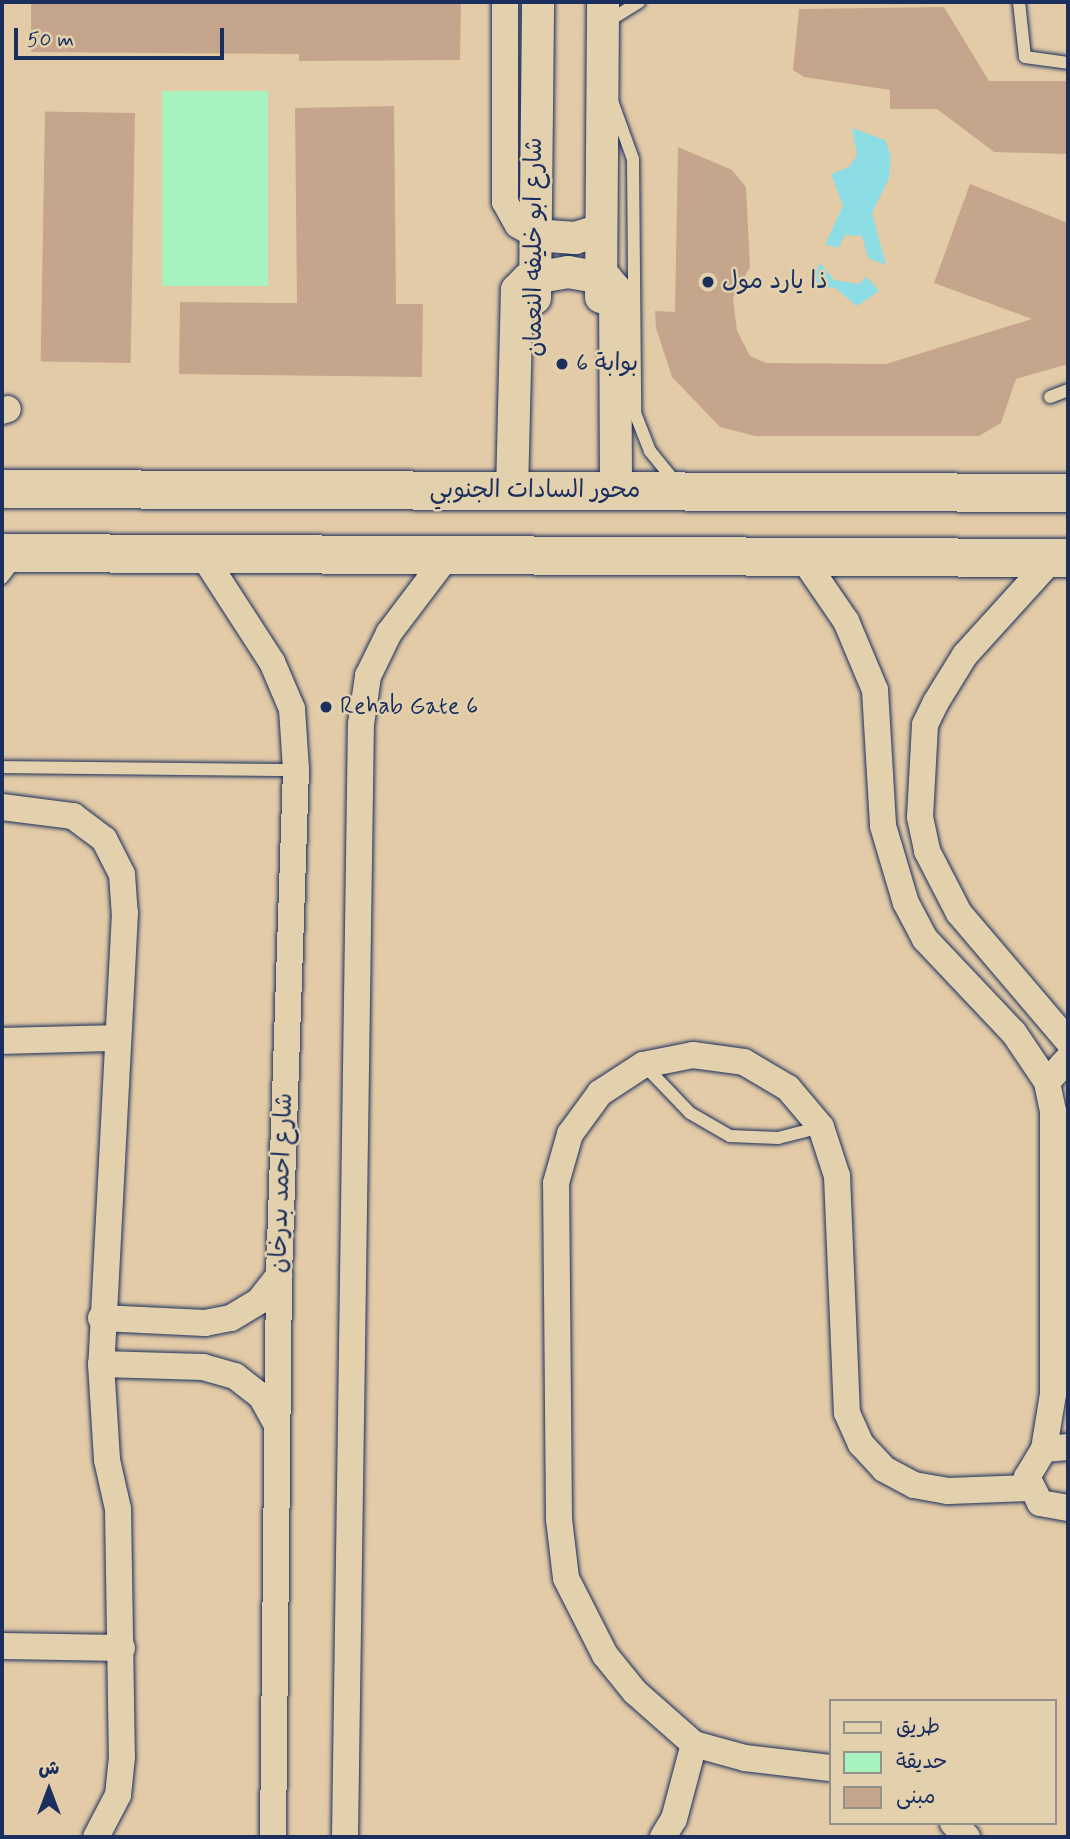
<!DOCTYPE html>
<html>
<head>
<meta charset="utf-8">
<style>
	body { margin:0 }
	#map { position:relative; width:1070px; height:1839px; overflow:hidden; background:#e4cba7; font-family:Mynerve,"Playpen Sans Arabic",sans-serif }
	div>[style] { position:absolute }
	.green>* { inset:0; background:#a8f2c0; transform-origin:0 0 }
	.water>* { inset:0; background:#8cdde4 }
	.building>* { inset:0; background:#c6a58d; transform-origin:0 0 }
	.roads { filter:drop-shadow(0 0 2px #1b2f5e) drop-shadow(0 0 2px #1b2f5e) }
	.service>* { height:12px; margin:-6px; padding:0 6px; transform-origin:6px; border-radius:6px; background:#e3d1ae }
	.minor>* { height:26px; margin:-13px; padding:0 13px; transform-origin:13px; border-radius:13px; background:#e3d1ae }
	.tertiary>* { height:32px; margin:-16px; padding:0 16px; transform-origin:16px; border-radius:16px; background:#e3d1ae }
	.primary>* { height:38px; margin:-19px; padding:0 19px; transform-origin:19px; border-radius:19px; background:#e3d1ae }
	.dots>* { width:19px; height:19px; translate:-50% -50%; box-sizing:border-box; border:4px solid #e3d1ae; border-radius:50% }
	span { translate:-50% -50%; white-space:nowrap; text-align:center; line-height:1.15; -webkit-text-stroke:5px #e3d1ae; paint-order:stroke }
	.street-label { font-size:24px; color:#1b2f5e }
	.poi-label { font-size:24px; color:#1b2f5e }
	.left { translate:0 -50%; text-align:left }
	.frame { position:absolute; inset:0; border:4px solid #1b2f5e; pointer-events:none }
	.legend { position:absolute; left:829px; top:1699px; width:228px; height:126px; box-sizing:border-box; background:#e3d1ae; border:2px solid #93908e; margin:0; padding:9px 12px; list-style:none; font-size:21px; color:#1b2f5e }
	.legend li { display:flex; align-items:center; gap:14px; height:35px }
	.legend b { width:35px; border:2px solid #93908e }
	.north { position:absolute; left:14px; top:1755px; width:70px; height:70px; -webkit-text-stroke:5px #e3d1ae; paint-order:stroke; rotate:0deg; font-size:19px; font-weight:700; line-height:28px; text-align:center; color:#1b2f5e }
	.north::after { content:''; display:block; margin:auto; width:24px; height:32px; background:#1b2f5e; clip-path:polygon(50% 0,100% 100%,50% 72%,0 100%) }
	.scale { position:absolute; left:14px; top:28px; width:210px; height:32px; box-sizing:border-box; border:4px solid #1b2f5e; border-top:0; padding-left:9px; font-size:21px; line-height:24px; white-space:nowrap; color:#1b2f5e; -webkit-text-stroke:5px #e3d1ae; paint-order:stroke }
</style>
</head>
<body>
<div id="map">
	<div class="green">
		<div style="left:162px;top:91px;width:106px;height:195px"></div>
	</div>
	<div class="water">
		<div style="clip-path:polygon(852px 128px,885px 140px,891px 155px,889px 178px,872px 213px,886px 265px,868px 258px,862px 236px,845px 235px,838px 248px,825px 244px,843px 206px,831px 174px,849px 167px,857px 155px)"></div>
		<div style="clip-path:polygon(820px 263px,834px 280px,859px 284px,867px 277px,879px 291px,857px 306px,835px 288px,811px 285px)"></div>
	</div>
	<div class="building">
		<div style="clip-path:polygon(31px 2px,461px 2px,460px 60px,299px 61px,299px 54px,31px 52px)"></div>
		<div style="clip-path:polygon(944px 7px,989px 81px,1068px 81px,1068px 154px,994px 152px,937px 109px,890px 109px,890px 90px,804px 77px,793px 70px,799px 9px)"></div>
		<div style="clip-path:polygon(394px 106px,396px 304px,423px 304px,422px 377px,179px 374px,180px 302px,297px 303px,295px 108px)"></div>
		<div style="left:135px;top:113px;width:250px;height:90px;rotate:91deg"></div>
		<div style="clip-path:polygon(678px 147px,732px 170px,746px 187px,750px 267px,733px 298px,737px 331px,750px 356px,766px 363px,886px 364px,1032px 319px,934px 283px,970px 184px,1068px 223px,1068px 364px,1016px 379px,1001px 423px,979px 436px,755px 436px,720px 427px,672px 377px,656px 328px,655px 311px,675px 312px)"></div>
	</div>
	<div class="roads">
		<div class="service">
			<div style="left:1019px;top:2px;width:55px;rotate:83.8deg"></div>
			<div style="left:1025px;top:57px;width:43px;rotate:7.9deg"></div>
			<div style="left:607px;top:22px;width:38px;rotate:-32deg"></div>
			<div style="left:611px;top:98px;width:65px;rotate:70.2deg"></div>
			<div style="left:633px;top:159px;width:254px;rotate:89.5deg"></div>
			<div style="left:635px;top:413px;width:41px;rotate:68.5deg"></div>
			<div style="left:650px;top:451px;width:41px;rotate:50.9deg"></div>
			<div style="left:1050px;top:397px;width:19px;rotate:-21deg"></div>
			<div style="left:2px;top:578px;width:24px;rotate:-52deg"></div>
			<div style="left:2px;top:767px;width:294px;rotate:0.6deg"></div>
			<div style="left:644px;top:1065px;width:66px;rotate:46.2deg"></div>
			<div style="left:690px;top:1113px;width:46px;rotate:29.9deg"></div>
			<div style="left:730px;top:1136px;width:48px;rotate:2.4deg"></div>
			<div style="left:778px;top:1138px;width:44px;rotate:-14.3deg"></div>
		</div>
		<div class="minor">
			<div style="left:505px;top:2px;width:200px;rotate:90deg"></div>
			<div style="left:505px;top:202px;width:26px;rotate:61deg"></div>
			<div style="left:518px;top:225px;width:20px;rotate:30deg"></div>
			<div style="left:2px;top:411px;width:6px;rotate:-18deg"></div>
			<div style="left:202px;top:554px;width:129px;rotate:57.1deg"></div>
			<div style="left:272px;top:662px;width:51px;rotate:66.9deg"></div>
			<div style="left:292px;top:709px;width:61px;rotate:86.2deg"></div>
			<div style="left:296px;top:770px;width:505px;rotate:91.93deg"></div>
			<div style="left:279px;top:1275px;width:562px;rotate:90.61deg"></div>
			<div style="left:802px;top:557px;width:78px;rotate:55.5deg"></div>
			<div style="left:846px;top:621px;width:75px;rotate:67.2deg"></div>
			<div style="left:875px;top:690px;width:136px;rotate:86.6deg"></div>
			<div style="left:883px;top:826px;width:80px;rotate:73.4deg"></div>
			<div style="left:906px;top:903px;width:41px;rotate:62.2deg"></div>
			<div style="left:925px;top:939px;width:129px;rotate:46.6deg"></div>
			<div style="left:1014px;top:1033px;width:59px;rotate:56deg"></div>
			<div style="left:1053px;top:558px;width:131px;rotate:132.2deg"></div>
			<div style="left:965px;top:655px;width:55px;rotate:121.7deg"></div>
			<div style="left:936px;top:702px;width:25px;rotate:116deg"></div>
			<div style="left:925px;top:725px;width:92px;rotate:93.1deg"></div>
			<div style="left:920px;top:817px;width:35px;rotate:78deg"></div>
			<div style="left:927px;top:851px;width:70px;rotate:62.7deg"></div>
			<div style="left:959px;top:913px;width:168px;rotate:49.6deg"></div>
			<div style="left:2px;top:807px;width:72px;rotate:7.2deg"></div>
			<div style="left:73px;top:816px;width:39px;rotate:37deg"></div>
			<div style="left:104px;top:839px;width:39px;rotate:63deg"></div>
			<div style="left:122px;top:874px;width:39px;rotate:86deg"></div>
			<div style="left:125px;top:913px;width:452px;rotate:93deg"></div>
			<div style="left:101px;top:1364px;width:96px;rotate:86.4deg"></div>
			<div style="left:107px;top:1460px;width:50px;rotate:77.3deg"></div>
			<div style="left:118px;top:1509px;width:248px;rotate:89.1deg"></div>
			<div style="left:122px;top:1757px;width:38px;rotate:96deg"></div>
			<div style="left:118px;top:1795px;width:47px;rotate:117.6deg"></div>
			<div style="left:2px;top:1041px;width:116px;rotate:-1.5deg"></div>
			<div style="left:101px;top:1318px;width:104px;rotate:2.8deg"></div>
			<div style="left:205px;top:1323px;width:26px;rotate:-11deg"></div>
			<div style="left:231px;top:1318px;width:33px;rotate:-31deg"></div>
			<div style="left:259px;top:1301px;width:33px;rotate:-52deg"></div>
			<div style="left:101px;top:1364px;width:102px;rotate:1.7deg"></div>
			<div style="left:203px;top:1367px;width:33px;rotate:16deg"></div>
			<div style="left:235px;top:1376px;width:33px;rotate:38deg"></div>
			<div style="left:261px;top:1396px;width:33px;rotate:61deg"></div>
			<div style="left:1068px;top:1447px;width:24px;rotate:175deg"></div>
			<div style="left:1044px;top:1449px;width:33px;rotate:121deg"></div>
			<div style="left:1027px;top:1477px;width:29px;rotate:63deg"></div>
			<div style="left:1040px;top:1503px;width:28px;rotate:10deg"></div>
			<div style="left:1044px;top:1449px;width:56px;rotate:-80.7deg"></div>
			<div style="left:1053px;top:1394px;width:283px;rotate:-90deg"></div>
			<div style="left:1053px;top:1111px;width:30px;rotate:-102deg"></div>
			<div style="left:1047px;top:1082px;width:31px;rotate:-48deg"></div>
			<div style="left:2px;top:1646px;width:120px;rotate:1deg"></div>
			<div style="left:830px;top:1768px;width:86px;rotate:-173.3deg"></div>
			<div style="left:745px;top:1758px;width:53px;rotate:-164.6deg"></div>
			<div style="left:694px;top:1744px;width:79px;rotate:-138.6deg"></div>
			<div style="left:635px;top:1692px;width:48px;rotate:-129deg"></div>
			<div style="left:605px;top:1655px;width:86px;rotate:-116.9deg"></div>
			<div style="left:566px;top:1578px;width:59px;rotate:-96.8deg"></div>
			<div style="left:559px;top:1519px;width:336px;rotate:-90.5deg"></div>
			<div style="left:556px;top:1183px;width:51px;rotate:-74.1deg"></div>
			<div style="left:570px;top:1134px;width:51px;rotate:-53.8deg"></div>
			<div style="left:600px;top:1093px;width:51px;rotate:-33.1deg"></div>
			<div style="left:643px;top:1065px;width:51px;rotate:-11.3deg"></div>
			<div style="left:693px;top:1055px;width:51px;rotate:7.8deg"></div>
			<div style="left:744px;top:1062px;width:51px;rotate:30.6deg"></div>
			<div style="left:788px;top:1088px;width:51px;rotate:49.8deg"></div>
			<div style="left:821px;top:1127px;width:52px;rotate:71.9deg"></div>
			<div style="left:837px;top:1176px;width:237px;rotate:87.6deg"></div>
			<div style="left:847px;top:1413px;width:34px;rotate:66deg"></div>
			<div style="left:861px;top:1444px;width:34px;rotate:47deg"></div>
			<div style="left:884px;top:1469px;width:34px;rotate:28deg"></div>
			<div style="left:914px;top:1485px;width:35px;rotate:10deg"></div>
			<div style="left:948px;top:1491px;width:81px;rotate:-2.1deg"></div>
			<div style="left:953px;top:1823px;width:20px;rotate:45deg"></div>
			<div style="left:345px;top:1837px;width:1113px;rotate:-89.18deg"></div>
			<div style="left:361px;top:724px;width:49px;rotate:-81.7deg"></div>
			<div style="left:368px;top:676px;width:48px;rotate:-64deg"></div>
			<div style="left:389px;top:633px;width:98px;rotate:-52.9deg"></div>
			<div style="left:663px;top:1837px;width:21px;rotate:-59deg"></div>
			<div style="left:674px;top:1819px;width:78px;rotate:-75.1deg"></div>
		</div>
		<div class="tertiary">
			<div style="left:535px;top:235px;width:40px;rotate:4.3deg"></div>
			<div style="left:575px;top:238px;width:27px;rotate:-17deg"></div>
			<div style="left:601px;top:297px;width:295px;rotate:-89.6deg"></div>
			<div style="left:535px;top:298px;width:296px;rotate:-89.4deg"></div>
			<div style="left:512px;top:492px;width:202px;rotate:-88.6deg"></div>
			<div style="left:517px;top:290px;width:16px;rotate:-45deg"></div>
			<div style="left:528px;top:279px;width:41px;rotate:-9.9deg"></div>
			<div style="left:568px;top:272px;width:39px;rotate:10deg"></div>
			<div style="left:606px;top:279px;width:13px;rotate:48deg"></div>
			<div style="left:615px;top:289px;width:202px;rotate:89.7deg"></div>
		</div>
		<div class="primary">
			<div style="left:2px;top:489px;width:1066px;rotate:0.21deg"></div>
			<div style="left:2px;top:553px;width:1066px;rotate:0.27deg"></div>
		</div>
	</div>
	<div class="dots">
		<div style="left:708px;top:282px;background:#1b2f5e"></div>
		<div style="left:562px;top:364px;background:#1b2f5e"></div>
		<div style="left:326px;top:707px;background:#1b2f5e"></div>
	</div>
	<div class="street-label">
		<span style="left:535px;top:247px;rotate:-90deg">شارع ابو خليفه النعمان</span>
		<span style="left:535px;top:491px">محور السادات الجنوبي</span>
		<span style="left:282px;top:1183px;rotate:-88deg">شارع احمد بدرخان</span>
	</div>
	<div class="poi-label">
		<span class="left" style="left:722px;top:282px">ذا يارد مول</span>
		<span class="left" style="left:576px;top:364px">بوابة 6</span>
		<span class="left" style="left:340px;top:707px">Rehab Gate 6</span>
	</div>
	<div class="frame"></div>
	<ul class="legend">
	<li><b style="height:9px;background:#e3d1ae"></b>طريق</li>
	<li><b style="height:19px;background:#a8f2c0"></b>حديقة</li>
	<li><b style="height:19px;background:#c6a58d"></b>مبنى</li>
	</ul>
	<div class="north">ش</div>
	<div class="scale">50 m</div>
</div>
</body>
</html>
